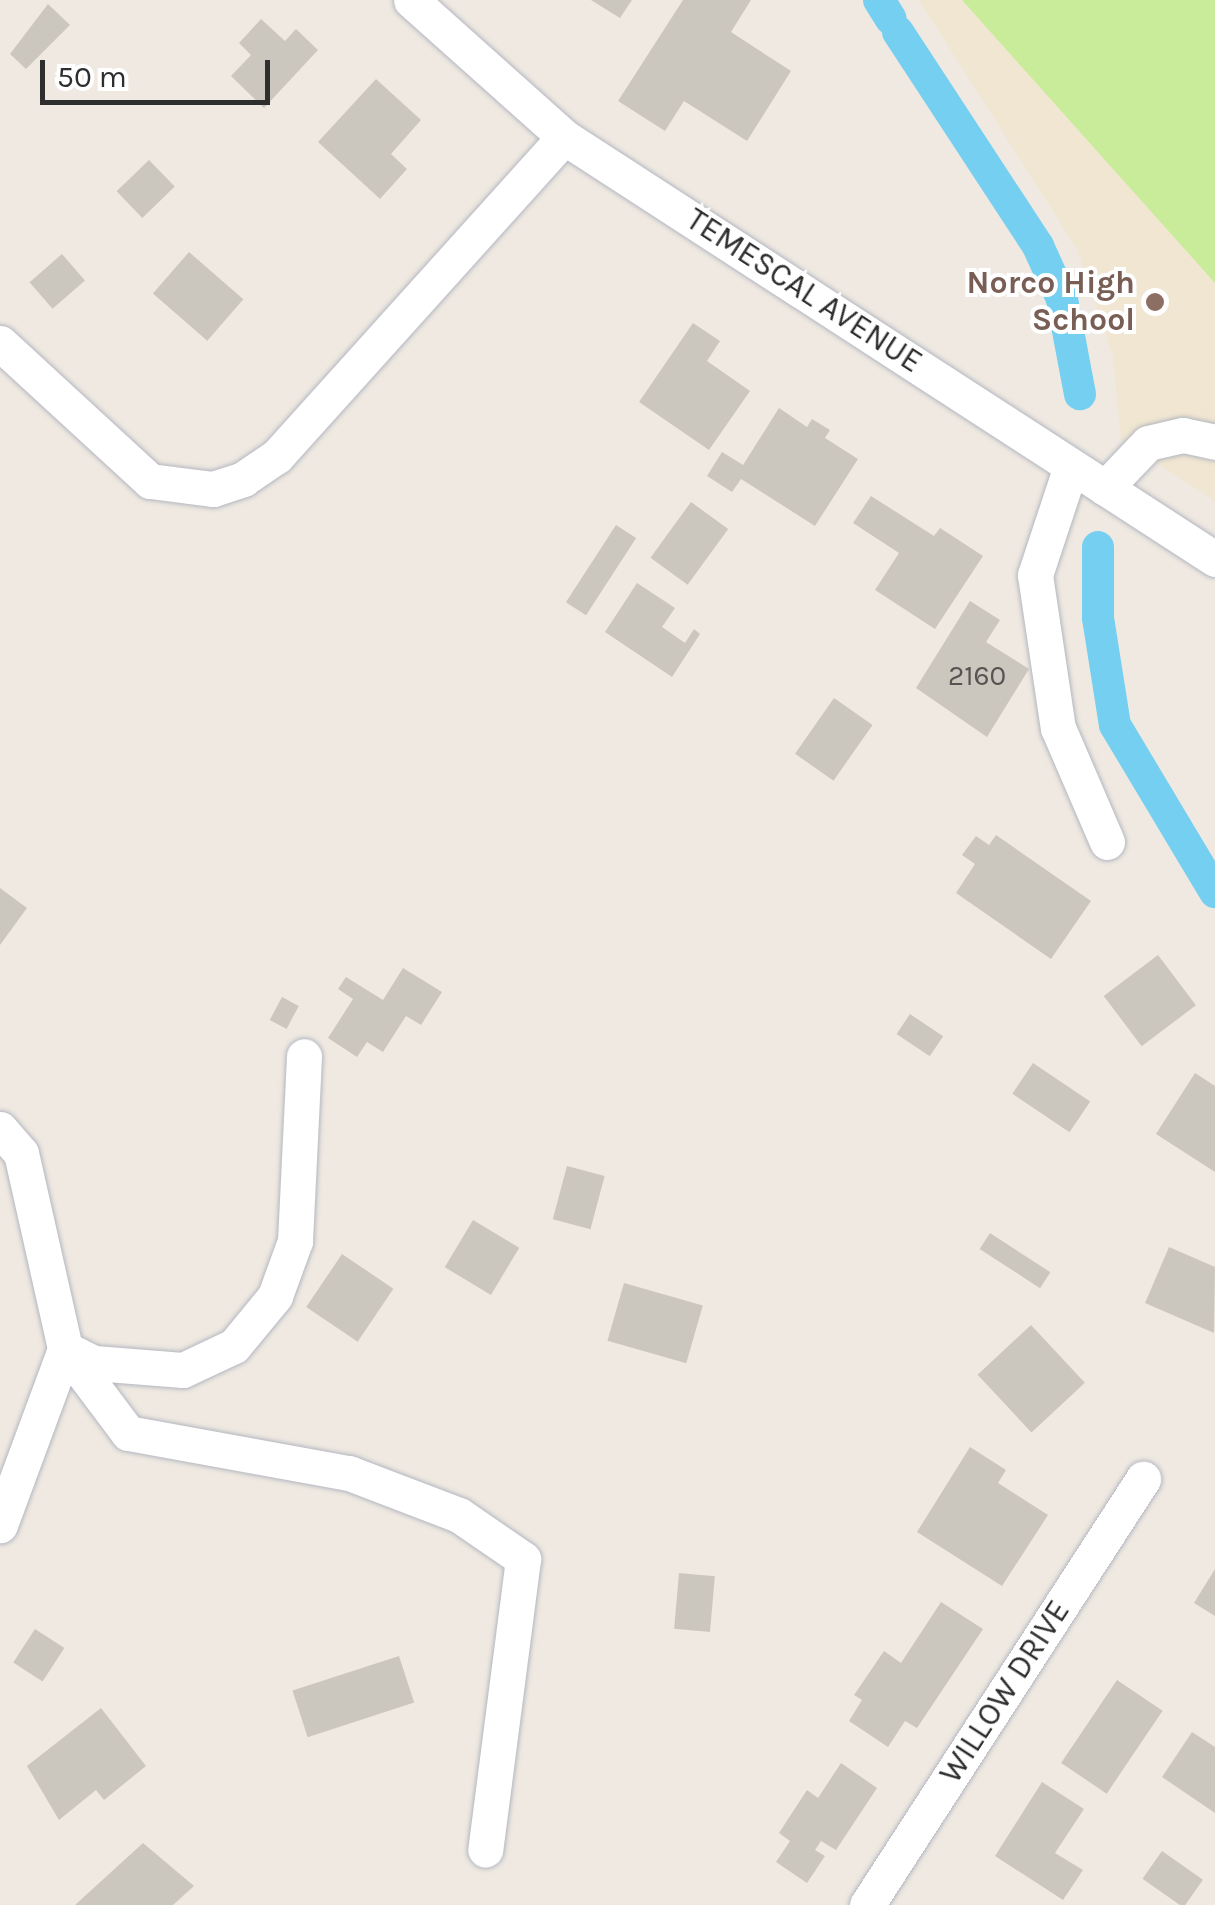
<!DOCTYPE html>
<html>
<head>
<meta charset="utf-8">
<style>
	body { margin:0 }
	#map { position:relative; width:1215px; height:1905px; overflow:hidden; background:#efe9e1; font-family:Karla,sans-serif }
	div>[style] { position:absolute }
	.education>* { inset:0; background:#f0e6d1 }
	.pitch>* { inset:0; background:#c9ec9a }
	.canal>* { height:32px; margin:-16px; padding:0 16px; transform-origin:16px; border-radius:16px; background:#75cff0 }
	.building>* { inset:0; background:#cbc7bf; transform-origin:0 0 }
	.roads { filter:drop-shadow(0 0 2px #b4b7c1) drop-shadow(0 0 2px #b4b7c1) }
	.minor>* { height:35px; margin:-17.5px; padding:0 17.5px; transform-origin:17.5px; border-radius:17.5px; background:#fff }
	.dots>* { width:28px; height:28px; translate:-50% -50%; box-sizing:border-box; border:5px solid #fff; border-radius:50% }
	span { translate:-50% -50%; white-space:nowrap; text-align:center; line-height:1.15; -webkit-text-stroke:8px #fff; paint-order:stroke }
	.number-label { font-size:28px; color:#555452 }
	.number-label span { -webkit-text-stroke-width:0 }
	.education-label { font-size:32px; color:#785e54; font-weight:700 }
	.right { translate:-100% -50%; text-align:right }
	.street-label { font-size:32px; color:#2e2e2e }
	.scale { position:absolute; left:40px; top:60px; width:230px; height:45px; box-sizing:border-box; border:5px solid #2e2e2e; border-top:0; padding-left:12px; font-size:30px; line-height:35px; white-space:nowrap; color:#2e2e2e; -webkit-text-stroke:8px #fff; paint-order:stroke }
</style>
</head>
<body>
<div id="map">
	<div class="education">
		<div style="clip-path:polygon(919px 0,1215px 0,1215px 501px,1121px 440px,1113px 356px,1077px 249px)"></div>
	</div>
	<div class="pitch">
		<div style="clip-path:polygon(962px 0,1215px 0,1215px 283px)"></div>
	</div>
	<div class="canal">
		<div style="left:879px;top:0;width:22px;rotate:58deg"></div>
		<div style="left:898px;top:32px;width:256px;rotate:56.8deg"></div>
		<div style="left:1038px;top:246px;width:58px;rotate:65.6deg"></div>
		<div style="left:1062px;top:299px;width:97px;rotate:79.3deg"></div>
		<div style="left:1098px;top:547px;width:71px;rotate:90deg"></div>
		<div style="left:1098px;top:618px;width:108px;rotate:81deg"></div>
		<div style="left:1115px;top:725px;width:195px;rotate:59.1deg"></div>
	</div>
	<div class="building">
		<div style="clip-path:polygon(591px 0,632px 0,620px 18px)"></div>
		<div style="clip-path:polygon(683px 0,751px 0,731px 32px,791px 71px,747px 141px,684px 101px,665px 131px,618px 101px)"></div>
		<div style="clip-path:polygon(48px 4px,70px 25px,26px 69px,10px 54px)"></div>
		<div style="clip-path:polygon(261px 19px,285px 41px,296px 29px,318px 50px,264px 108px,231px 76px,251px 55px,239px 43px)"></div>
		<div style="clip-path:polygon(376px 79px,421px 120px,391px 154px,407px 169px,380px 199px,318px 142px)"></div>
		<div style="left:149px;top:160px;width:37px;height:45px;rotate:46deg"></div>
		<div style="left:189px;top:252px;width:72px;height:55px;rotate:41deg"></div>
		<div style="left:62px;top:254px;width:35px;height:43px;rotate:49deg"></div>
		<div style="clip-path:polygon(693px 323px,720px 341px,707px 361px,750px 391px,709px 450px,639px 402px)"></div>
		<div style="clip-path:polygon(779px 408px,807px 427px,812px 419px,830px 430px,825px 438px,858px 459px,815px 526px,741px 479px,732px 492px,707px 476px,722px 452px,743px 465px)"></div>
		<div style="clip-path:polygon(871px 496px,934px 536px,940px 528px,983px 556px,935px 629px,875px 590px,899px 553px,853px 523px)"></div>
		<div style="left:691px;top:502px;width:46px;height:69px;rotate:36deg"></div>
		<div style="left:616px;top:525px;width:24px;height:92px;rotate:33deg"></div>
		<div style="clip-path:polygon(637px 583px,675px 608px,662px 627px,685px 643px,694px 629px,700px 634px,672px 677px,605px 632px)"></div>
		<div style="clip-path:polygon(970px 601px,1000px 620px,986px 642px,1029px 669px,987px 737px,916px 688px)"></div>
		<div style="left:834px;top:698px;width:47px;height:68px;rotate:35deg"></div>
		<div style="clip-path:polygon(996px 835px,1091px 901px,1051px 959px,956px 893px,975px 864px,962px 855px,976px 836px,989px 845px)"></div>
		<div style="clip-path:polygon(0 888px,27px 908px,0 945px)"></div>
		<div style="left:1158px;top:955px;width:63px;height:68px;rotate:53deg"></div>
		<div style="clip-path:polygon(403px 968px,442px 992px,421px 1025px,406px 1016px,383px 1052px,367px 1042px,357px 1057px,328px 1038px,353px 999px,338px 989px,346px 977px,383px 1000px)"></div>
		<div style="left:282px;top:997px;width:19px;height:26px;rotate:28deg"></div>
		<div style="left:910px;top:1014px;width:40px;height:24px;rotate:34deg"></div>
		<div style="left:1033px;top:1063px;width:69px;height:37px;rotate:34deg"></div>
		<div style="clip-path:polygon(1195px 1073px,1215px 1086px,1215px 1172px,1156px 1134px)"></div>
		<div style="left:567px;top:1166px;width:39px;height:55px;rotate:15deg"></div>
		<div style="left:473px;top:1220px;width:54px;height:55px;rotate:31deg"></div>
		<div style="left:990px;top:1233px;width:72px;height:19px;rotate:33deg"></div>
		<div style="clip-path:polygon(1169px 1247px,1215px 1267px,1214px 1333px,1145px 1303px)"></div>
		<div style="left:342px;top:1254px;width:62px;height:64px;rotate:34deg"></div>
		<div style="left:624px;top:1283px;width:82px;height:60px;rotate:16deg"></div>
		<div style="left:1031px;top:1325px;width:79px;height:73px;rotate:47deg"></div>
		<div style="clip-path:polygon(970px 1447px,1006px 1470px,998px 1483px,1048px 1515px,1002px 1586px,917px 1532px)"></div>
		<div style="clip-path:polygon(1215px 1569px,1215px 1616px,1194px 1603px)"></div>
		<div style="left:679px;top:1573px;width:36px;height:56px;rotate:5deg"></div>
		<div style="clip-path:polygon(941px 1602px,983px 1629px,917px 1728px,905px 1721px,888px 1747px,849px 1721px,862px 1700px,854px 1695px,884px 1651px,901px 1663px)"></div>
		<div style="left:35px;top:1629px;width:35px;height:40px;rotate:33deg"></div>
		<div style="left:399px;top:1656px;width:49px;height:112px;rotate:72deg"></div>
		<div style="left:1117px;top:1680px;width:55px;height:100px;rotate:34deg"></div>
		<div style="clip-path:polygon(101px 1708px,146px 1766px,104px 1800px,96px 1790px,59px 1820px,27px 1766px)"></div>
		<div style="clip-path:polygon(1192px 1732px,1215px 1747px,1215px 1813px,1162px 1777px)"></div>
		<div style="clip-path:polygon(841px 1763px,877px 1788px,836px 1850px,821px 1841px,815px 1850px,825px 1856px,807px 1883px,776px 1862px,790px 1841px,779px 1833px,807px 1790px,818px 1798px)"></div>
		<div style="clip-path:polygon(1042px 1782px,1084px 1809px,1055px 1853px,1083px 1870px,1063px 1900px,995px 1856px)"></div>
		<div style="clip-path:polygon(143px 1843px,194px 1886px,173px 1905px,75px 1905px)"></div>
		<div style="left:1162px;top:1851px;width:50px;height:34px;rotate:35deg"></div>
	</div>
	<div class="roads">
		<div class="minor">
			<div style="left:411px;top:0;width:205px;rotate:41.8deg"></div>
			<div style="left:564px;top:137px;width:776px;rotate:32.95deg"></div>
			<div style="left:0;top:343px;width:204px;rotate:42.6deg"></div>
			<div style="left:150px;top:481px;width:64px;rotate:7.2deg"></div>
			<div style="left:213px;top:489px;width:32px;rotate:-18deg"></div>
			<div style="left:243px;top:479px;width:41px;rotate:-34.1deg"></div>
			<div style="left:277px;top:456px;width:429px;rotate:-48deg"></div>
			<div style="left:1071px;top:466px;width:115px;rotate:108.3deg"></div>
			<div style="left:1035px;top:575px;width:155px;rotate:81.5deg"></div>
			<div style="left:1058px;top:728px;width:124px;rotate:66.7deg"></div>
			<div style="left:1105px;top:488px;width:62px;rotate:-46.3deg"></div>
			<div style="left:1148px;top:443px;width:36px;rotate:-13deg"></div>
			<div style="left:1183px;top:435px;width:33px;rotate:12deg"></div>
			<div style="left:0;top:1129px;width:32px;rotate:49deg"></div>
			<div style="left:21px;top:1153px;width:201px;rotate:77.3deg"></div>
			<div style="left:65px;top:1349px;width:188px;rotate:110.3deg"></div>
			<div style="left:65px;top:1349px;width:105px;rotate:53.1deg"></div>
			<div style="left:128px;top:1433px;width:225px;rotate:10.3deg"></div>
			<div style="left:349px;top:1473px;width:118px;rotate:20.9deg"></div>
			<div style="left:459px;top:1515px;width:78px;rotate:34.5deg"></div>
			<div style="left:523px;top:1559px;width:293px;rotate:97.4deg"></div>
			<div style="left:66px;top:1349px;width:31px;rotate:27deg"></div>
			<div style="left:94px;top:1363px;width:89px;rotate:4.5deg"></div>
			<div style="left:183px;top:1370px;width:56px;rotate:-25.2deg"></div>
			<div style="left:234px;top:1346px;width:65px;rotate:-50.6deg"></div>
			<div style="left:275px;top:1296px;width:59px;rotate:-70deg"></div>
			<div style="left:295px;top:1241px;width:185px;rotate:-87.2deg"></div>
			<div style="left:867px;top:1905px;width:508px;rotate:-57.06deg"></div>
		</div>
	</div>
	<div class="dots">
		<div style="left:1155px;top:302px;background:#8d6e63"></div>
	</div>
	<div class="number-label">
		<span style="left:977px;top:676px">2160</span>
	</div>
	<div class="education-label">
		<span class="right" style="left:1135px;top:302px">Norco High<br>School</span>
	</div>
	<div class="street-label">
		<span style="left:804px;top:291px;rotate:33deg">TEMESCAL AVENUE</span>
		<span style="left:1005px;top:1692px;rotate:-57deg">WILLOW DRIVE</span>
	</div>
	<div class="scale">50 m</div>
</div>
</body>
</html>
